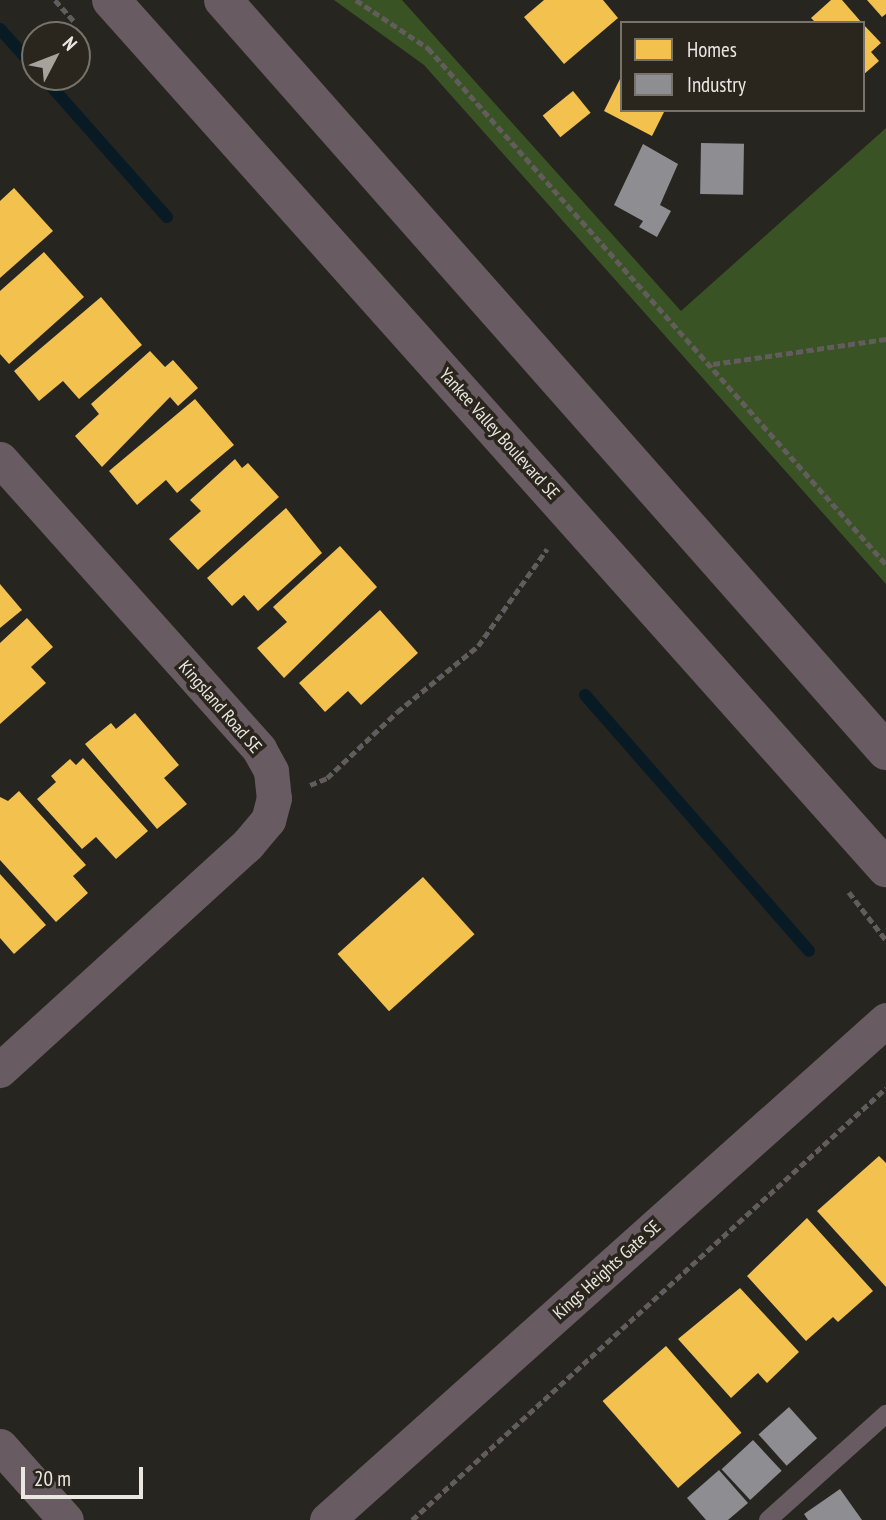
<!DOCTYPE html>
<html>
<head>
<meta charset="utf-8">
<style>
	body { margin:0 }
	#map { position:relative; width:886px; height:1520px; overflow:hidden; background:#272520; font-family:"PT Sans Narrow",sans-serif }
	div>[style] { position:absolute }
	.green>* { inset:0; background:#395325 }
	.homes>* { inset:0; background:#f2c14e; transform-origin:0 0 }
	.industry>* { inset:0; background:#8d8d92; transform-origin:0 0 }
	.stream>* { height:12px; margin:-6px; padding:0 6px; transform-origin:6px; border-radius:6px; background:#081a24 }
	.path>* { height:4.5px; margin-top:-2.25px; transform-origin:0; background:repeating-linear-gradient(90deg,#625c5d 0 7px,transparent 0 10.5px) }
	.service>* { height:18px; margin:-9px; padding:0 9px; transform-origin:9px; border-radius:9px; background:#685c62 }
	.minor>* { height:35px; margin:-17.5px; padding:0 17.5px; transform-origin:17.5px; border-radius:17.5px; background:#685c62 }
	.tertiary>* { height:38px; margin:-19px; padding:0 19px; transform-origin:19px; border-radius:19px; background:#685c62 }
	span { translate:-50% -50%; white-space:nowrap; text-align:center; line-height:1.15; -webkit-text-stroke:7px #2a261d; paint-order:stroke }
	.street-label { font-size:18px; color:#eae7e1 }
	.legend { position:absolute; left:620px; top:21px; width:245px; height:91px; box-sizing:border-box; background:#2a261d; border:2px solid #77736b; margin:0; padding:9px 12px; list-style:none; font-size:21px; color:#eae7e1 }
	.legend li { display:flex; align-items:center; gap:14px; height:35px }
	.legend b { width:35px; border:2px solid #77736b }
	.north { position:absolute; left:21px; top:21px; width:70px; height:70px; box-sizing:border-box; background:#2a261d; border:2px solid #77736b; border-radius:50%; rotate:48deg; font-size:19px; font-weight:700; line-height:28px; text-align:center; color:#eae7e1 }
	.north::after { content:''; display:block; margin:auto; width:24px; height:32px; background:#a6a39d; clip-path:polygon(50% 0,100% 100%,50% 72%,0 100%) }
	.scale { position:absolute; left:21px; top:1467px; width:122px; height:32px; box-sizing:border-box; border:4px solid #eae7e1; border-top:0; padding-left:9px; font-size:21px; line-height:24px; white-space:nowrap; color:#eae7e1; -webkit-text-stroke:5px #2a261d; paint-order:stroke }
</style>
</head>
<body>
<div id="map">
	<div class="green">
		<div style="clip-path:polygon(334px 0,402px 0,681px 311px,886px 128px,886px 584px,424px 65px)"></div>
	</div>
	<div class="homes">
		<div style="clip-path:polygon(544px 0,603px 0,618px 18px,564px 64px,524px 17px)"></div>
		<div style="clip-path:polygon(831px 0,842px 0,862px 23px,816px 23px,811px 18px)"></div>
		<div style="clip-path:polygon(867px 0,886px 0,886px 14px,882px 17px)"></div>
		<div style="clip-path:polygon(863px 24px,881px 43px,871px 52px,879px 61px,863px 75px)"></div>
		<div style="clip-path:polygon(622px 75px,622px 110px,665px 110px,652px 136px,604px 111px)"></div>
		<div style="left:573px;top:91px;width:28px;height:39px;rotate:51deg"></div>
		<div style="clip-path:polygon(14px 188px,53px 231px,0 278px,0 201px)"></div>
		<div style="clip-path:polygon(44px 252px,84px 297px,9px 364px,0 354px,0 291px)"></div>
		<div style="clip-path:polygon(101px 297px,142px 345px,79px 399px,63px 381px,39px 401px,14px 371px)"></div>
		<div style="clip-path:polygon(150px 351px,165px 367px,173px 360px,198px 388px,178px 406px,170px 397px,102px 467px,75px 436px,99px 414px,91px 404px)"></div>
		<div style="clip-path:polygon(195px 399px,234px 445px,177px 493px,166px 480px,137px 505px,109px 471px)"></div>
		<div style="clip-path:polygon(235px 459px,242px 468px,248px 463px,279px 497px,198px 570px,169px 539px,201px 511px,190px 500px)"></div>
		<div style="clip-path:polygon(286px 508px,322px 553px,258px 611px,244px 595px,232px 606px,207px 578px)"></div>
		<div style="clip-path:polygon(340px 546px,377px 587px,284px 678px,257px 648px,287px 622px,273px 607px)"></div>
		<div style="clip-path:polygon(0 584px,22px 610px,0 628px)"></div>
		<div style="clip-path:polygon(380px 610px,418px 653px,361px 705px,348px 691px,325px 712px,299px 683px)"></div>
		<div style="clip-path:polygon(27px 618px,53px 647px,31px 667px,46px 683px,0 724px,0 643px)"></div>
		<div style="clip-path:polygon(135px 713px,179px 765px,164px 778px,187px 804px,157px 829px,85px 744px,111px 723px,116px 729px)"></div>
		<div style="clip-path:polygon(83px 758px,148px 831px,116px 859px,96px 837px,82px 849px,37px 799px,56px 782px,51px 776px,70px 759px,76px 765px)"></div>
		<div style="clip-path:polygon(19px 791px,86px 865px,73px 876px,88px 893px,56px 922px,0 860px,0 797px,8px 801px)"></div>
		<div style="clip-path:polygon(0 874px,46px 925px,14px 954px,0 938px)"></div>
		<div style="left:423px;top:877px;width:77px;height:115px;rotate:48deg"></div>
		<div style="clip-path:polygon(879px 1156px,886px 1163px,886px 1287px,817px 1211px)"></div>
		<div style="clip-path:polygon(807px 1218px,873px 1291px,838px 1322px,833px 1317px,806px 1341px,747px 1276px)"></div>
		<div style="clip-path:polygon(740px 1288px,799px 1352px,767px 1383px,758px 1373px,731px 1398px,678px 1339px)"></div>
		<div style="left:666px;top:1346px;width:115px;height:84px;rotate:49deg"></div>
	</div>
	<div class="industry">
		<div style="left:701px;top:143px;width:43px;height:51px;rotate:1deg"></div>
		<div style="clip-path:polygon(643px 144px,678px 164px,660px 205px,671px 211px,657px 237px,639px 227px,643px 221px,614px 205px)"></div>
		<div style="left:789px;top:1407px;width:42px;height:41px;rotate:48deg"></div>
		<div style="left:753px;top:1440px;width:42px;height:43px;rotate:47deg"></div>
		<div style="clip-path:polygon(719px 1470px,748px 1503px,728px 1520px,706px 1520px,687px 1498px)"></div>
		<div style="clip-path:polygon(840px 1489px,862px 1520px,808px 1520px,804px 1514px)"></div>
	</div>
	<div class="stream">
		<div style="left:0;top:29px;width:52px;rotate:48.1deg"></div>
		<div style="left:43px;top:77px;width:187px;rotate:48.5deg"></div>
		<div style="left:585px;top:695px;width:340px;rotate:48.8deg"></div>
	</div>
	<div class="path">
		<div style="left:55px;top:0;width:31px;rotate:48deg"></div>
		<div style="left:356px;top:0;width:87px;rotate:33.7deg"></div>
		<div style="left:428px;top:48px;width:690px;rotate:48.41deg"></div>
		<div style="left:713px;top:364px;width:175px;rotate:-8.2deg"></div>
		<div style="left:310px;top:785px;width:18px;rotate:-22deg"></div>
		<div style="left:327px;top:778px;width:96px;rotate:-43.3deg"></div>
		<div style="left:397px;top:712px;width:104px;rotate:-39.2deg"></div>
		<div style="left:478px;top:646px;width:119px;rotate:-54.6deg"></div>
		<div style="left:849px;top:892px;width:61px;rotate:52.4deg"></div>
		<div style="left:412px;top:1520px;width:641px;rotate:-42.35deg"></div>
	</div>
	<div class="service">
		<div style="left:768px;top:1520px;width:159px;rotate:-41.9deg"></div>
	</div>
	<div class="minor">
		<div style="left:0;top:459px;width:389px;rotate:48.2deg"></div>
		<div style="left:259px;top:749px;width:25px;rotate:61deg"></div>
		<div style="left:271px;top:771px;width:27px;rotate:84deg"></div>
		<div style="left:274px;top:798px;width:23px;rotate:105deg"></div>
		<div style="left:268px;top:820px;width:31px;rotate:130deg"></div>
		<div style="left:248px;top:844px;width:336px;rotate:137.7deg"></div>
		<div style="left:0;top:1446px;width:99px;rotate:48.3deg"></div>
		<div style="left:327px;top:1520px;width:750px;rotate:-41.81deg"></div>
	</div>
	<div class="tertiary">
		<div style="left:111px;top:0;width:1164px;rotate:48.24deg"></div>
		<div style="left:223px;top:0;width:1002px;rotate:48.56deg"></div>
	</div>
	<div class="street-label">
		<span style="left:499px;top:434px;rotate:48deg">Yankee Valley Boulevard SE</span>
		<span style="left:220px;top:707px;rotate:49deg">Kingsland Road SE</span>
		<span style="left:607px;top:1270px;rotate:-42deg">Kings Heights Gate SE</span>
	</div>
	<ul class="legend">
	<li><b style="height:19px;background:#f2c14e"></b>Homes</li>
	<li><b style="height:19px;background:#8d8d92"></b>Industry</li>
	</ul>
	<div class="north">N</div>
	<div class="scale">20 m</div>
</div>
</body>
</html>
